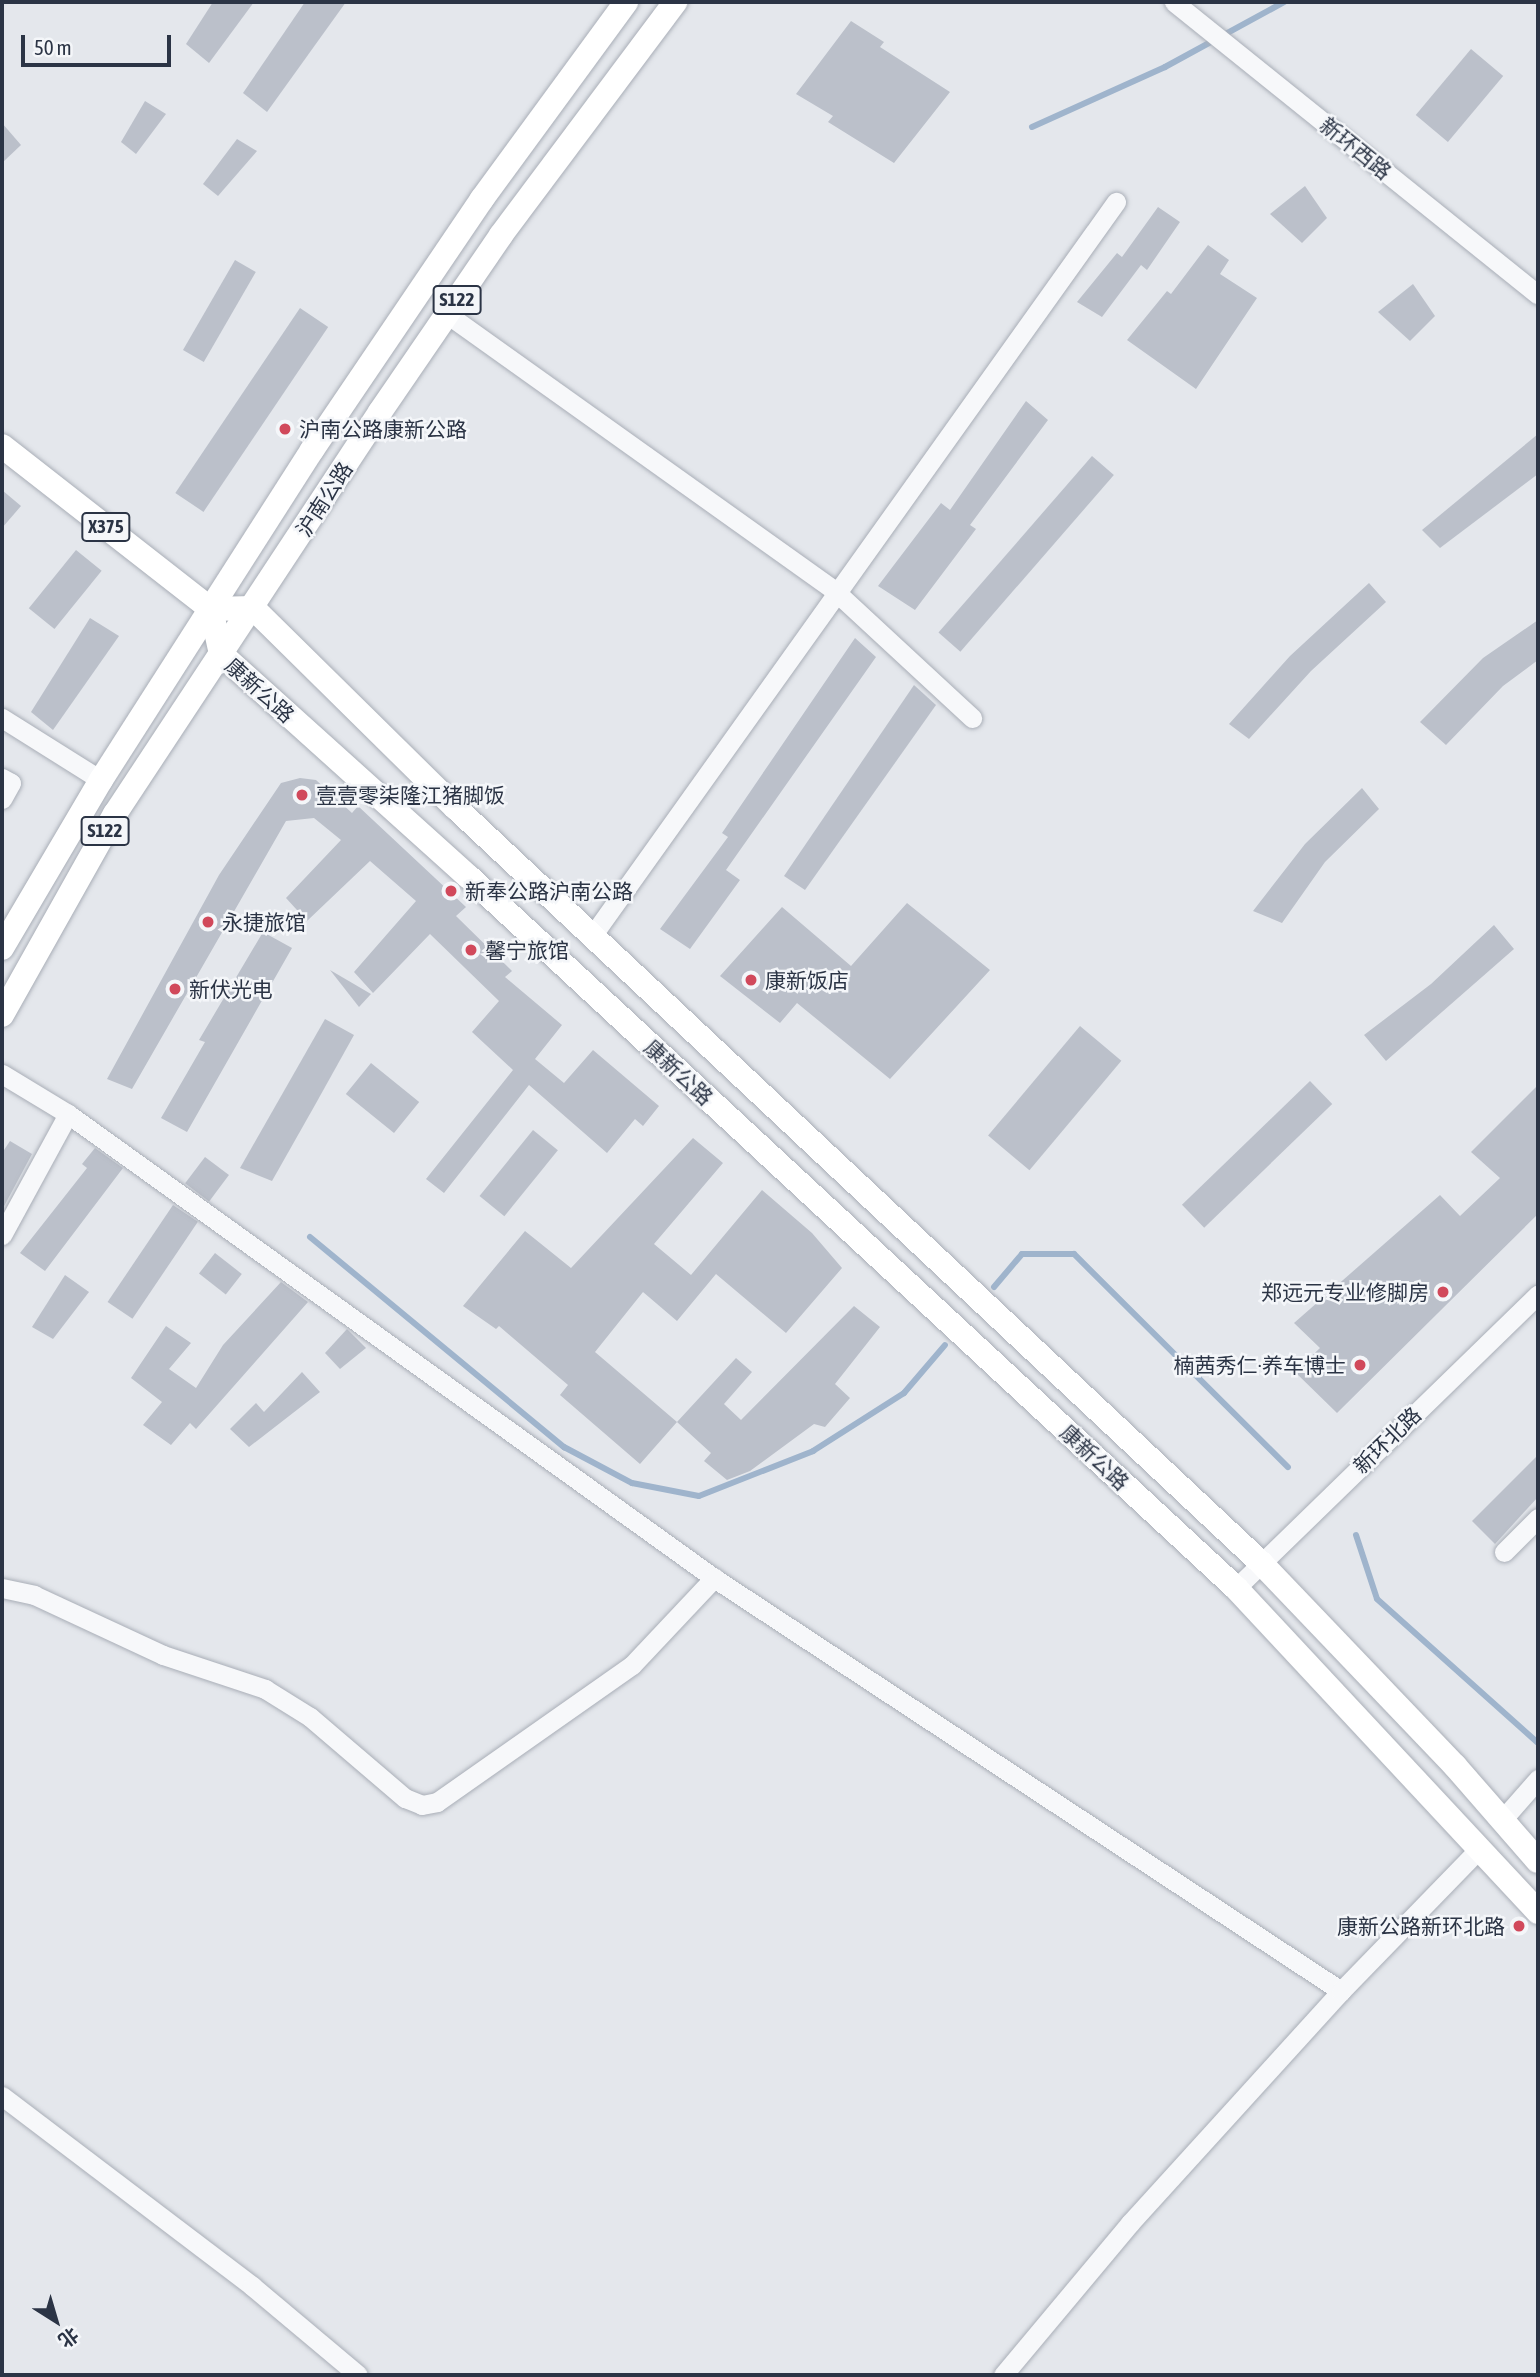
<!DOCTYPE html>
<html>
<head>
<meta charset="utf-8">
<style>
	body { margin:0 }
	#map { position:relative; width:1540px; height:2377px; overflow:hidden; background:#e4e7ec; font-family:"Asap Condensed","Noto Sans SC",sans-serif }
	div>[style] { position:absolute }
	.stream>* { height:6px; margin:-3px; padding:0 3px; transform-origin:3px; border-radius:3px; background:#9fb4cc }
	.building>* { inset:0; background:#bbc0ca; transform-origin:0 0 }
	.roads { filter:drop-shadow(0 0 2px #a9aeb7) drop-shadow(0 0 2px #a9aeb7) }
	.minor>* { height:19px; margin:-9.5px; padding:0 9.5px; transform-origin:9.5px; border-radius:9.5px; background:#f7f8fa }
	.major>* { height:24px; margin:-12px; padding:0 12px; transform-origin:12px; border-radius:12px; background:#fff }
	.dots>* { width:19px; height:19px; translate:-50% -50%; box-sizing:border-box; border:4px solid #f4f6f9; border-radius:50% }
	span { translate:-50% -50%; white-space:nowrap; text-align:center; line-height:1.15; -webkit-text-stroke:5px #f4f6f9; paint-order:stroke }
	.shield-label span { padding:2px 5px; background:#f4f6f9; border:2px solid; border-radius:5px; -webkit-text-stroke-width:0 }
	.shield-label { font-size:19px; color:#2b3445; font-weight:700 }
	.street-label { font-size:21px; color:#2b3445 }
	.poi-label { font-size:21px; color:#2b3445 }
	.left { translate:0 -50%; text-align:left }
	.right { translate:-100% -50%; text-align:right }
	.frame { position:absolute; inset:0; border:4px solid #2b3445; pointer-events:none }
	.north { position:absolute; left:21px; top:2286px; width:70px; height:70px; -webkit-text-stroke:5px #f4f6f9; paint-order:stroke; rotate:143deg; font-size:19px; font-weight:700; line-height:28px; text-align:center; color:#2b3445 }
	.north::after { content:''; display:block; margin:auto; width:24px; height:32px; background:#2b3445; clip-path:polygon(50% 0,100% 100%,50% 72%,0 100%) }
	.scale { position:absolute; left:21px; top:35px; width:150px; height:32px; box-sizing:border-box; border:4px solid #2b3445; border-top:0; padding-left:9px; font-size:21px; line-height:24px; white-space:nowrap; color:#2b3445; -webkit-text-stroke:5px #f4f6f9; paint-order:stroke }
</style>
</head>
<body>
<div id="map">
	<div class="stream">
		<div style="left:1032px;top:127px;width:146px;rotate:-24.3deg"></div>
		<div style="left:1165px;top:67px;width:136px;rotate:-28.6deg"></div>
		<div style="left:310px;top:1237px;width:330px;rotate:39.6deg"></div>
		<div style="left:564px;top:1447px;width:77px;rotate:27.9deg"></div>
		<div style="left:632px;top:1483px;width:68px;rotate:11deg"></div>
		<div style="left:699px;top:1496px;width:123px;rotate:-21.5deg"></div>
		<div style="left:813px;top:1451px;width:108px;rotate:-32.5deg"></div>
		<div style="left:904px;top:1393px;width:63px;rotate:-49.5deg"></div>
		<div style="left:994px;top:1287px;width:43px;rotate:-49.7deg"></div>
		<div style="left:1022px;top:1254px;width:52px"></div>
		<div style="left:1074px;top:1254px;width:302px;rotate:44.9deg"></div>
		<div style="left:1356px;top:1535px;width:67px;rotate:71.8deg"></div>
		<div style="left:1377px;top:1599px;width:216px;rotate:41.8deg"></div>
	</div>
	<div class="building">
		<div style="clip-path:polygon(213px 2px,254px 2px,209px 63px,186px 44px)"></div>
		<div style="clip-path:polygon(305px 2px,346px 2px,267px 112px,243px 93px)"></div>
		<div style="clip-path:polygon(851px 21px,884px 42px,880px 47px,950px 92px,894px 163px,828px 122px,833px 116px,796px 94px)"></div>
		<div style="left:1471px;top:49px;width:42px;height:86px;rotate:40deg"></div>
		<div style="clip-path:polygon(145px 101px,166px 114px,136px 154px,121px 142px)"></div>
		<div style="clip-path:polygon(2px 123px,21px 145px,2px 163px)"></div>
		<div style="clip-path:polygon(237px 139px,257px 151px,218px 196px,203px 184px)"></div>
		<div style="clip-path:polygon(1305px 186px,1327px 218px,1302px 243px,1270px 214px)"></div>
		<div style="clip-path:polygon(1158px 207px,1180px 222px,1147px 270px,1141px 265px,1102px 317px,1077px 302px,1117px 253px,1122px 257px)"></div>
		<div style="clip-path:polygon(1208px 245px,1229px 260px,1220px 274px,1257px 298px,1196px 389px,1127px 340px,1167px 291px,1171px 294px)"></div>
		<div style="left:235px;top:260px;width:24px;height:104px;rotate:30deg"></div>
		<div style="clip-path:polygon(1413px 284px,1435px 316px,1410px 341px,1378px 312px)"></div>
		<div style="left:300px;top:308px;width:34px;height:223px;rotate:34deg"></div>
		<div style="clip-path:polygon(1026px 401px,1048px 420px,970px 525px,976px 529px,915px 610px,878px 586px,941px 503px,950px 510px)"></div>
		<div style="clip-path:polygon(1538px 434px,1538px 474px,1440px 548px,1422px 530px)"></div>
		<div style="left:1092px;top:456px;width:29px;height:234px;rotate:41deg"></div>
		<div style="clip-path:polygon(2px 490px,21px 506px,2px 528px)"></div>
		<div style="left:76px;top:550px;width:33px;height:75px;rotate:39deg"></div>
		<div style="clip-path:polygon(1369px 583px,1386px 602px,1311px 671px,1249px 739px,1229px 724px,1290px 656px)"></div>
		<div style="clip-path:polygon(90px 618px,119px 636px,53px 730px,31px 712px)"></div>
		<div style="clip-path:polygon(1538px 620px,1538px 660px,1503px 686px,1446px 745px,1420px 722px,1483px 658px)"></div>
		<div style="clip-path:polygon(855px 638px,876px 657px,726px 870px,740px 880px,690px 949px,660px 929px,728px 837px,722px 833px)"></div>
		<div style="clip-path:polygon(914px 685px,936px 705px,805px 890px,784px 876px)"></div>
		<div style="clip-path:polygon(300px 778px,316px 780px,352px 813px,358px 806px,466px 907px,456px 916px,512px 971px,505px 977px,562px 1025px,535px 1059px,564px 1083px,593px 1050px,659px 1106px,643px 1126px,635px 1119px,607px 1153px,529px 1085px,444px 1193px,426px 1179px,513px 1070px,472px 1032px,499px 1001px,430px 934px,373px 993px,354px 972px,416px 901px,370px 861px,307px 921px,286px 898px,341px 840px,314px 818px,286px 821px,132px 1089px,107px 1079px,219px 875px,281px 783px)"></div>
		<div style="clip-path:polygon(1362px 788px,1379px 809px,1325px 862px,1282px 923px,1253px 911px,1305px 844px)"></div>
		<div style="clip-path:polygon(907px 903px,990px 970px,890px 1079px,797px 1003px,780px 1023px,720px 976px,782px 907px,851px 966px)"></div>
		<div style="clip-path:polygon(1494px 925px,1514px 949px,1386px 1061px,1364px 1035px,1431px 984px)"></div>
		<div style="clip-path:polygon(263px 932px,292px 948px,187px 1132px,161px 1118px,205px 1042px,199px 1040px)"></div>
		<div style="clip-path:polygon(330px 970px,371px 994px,359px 1007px)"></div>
		<div style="clip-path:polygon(325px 1019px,354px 1035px,315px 1105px,272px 1181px,240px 1168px)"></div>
		<div style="left:1080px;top:1026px;width:54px;height:143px;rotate:40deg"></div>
		<div style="left:371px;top:1063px;width:62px;height:40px;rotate:39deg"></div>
		<div style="left:1310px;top:1081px;width:32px;height:178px;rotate:46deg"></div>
		<div style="clip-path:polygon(1538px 1085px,1538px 1214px,1337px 1413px,1295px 1372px,1320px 1348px,1294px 1323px,1440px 1195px,1460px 1216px,1500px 1178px,1471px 1152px)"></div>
		<div style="left:533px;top:1130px;width:32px;height:85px;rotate:39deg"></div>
		<div style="clip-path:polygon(693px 1138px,723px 1163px,654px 1244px,691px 1275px,762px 1190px,812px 1233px,842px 1268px,786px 1333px,716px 1274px,677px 1321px,643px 1292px,595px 1352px,677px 1422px,640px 1464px,560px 1395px,568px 1385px,499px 1326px,496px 1329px,463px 1306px,525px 1231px,571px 1268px)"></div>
		<div style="clip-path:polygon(10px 1141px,32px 1154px,2px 1210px,2px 1153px)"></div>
		<div style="clip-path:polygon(95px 1148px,123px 1168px,45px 1271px,20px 1253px,87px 1168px,82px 1164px)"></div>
		<div style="left:205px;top:1157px;width:30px;height:33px;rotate:37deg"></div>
		<div style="left:173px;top:1205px;width:30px;height:117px;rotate:34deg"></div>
		<div style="left:215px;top:1253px;width:34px;height:26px;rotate:38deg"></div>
		<div style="clip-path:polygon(65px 1275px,89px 1292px,53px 1339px,32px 1327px)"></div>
		<div style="clip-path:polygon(281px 1282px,308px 1302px,196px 1429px,190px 1423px,171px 1445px,143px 1425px,162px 1402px,131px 1378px,166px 1326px,191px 1343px,169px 1369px,196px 1388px,223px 1345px)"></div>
		<div style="clip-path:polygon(854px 1306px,880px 1327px,835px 1384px,850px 1398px,825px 1427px,814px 1424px,750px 1471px,727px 1480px,704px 1461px,711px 1453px,677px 1422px,736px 1358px,752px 1372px,724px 1404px,741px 1420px)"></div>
		<div style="clip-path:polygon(347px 1329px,366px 1348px,340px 1369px,325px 1353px)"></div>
		<div style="clip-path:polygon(302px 1372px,320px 1392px,249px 1447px,230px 1429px,256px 1403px,264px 1412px)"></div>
		<div style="clip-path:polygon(1538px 1455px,1538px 1497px,1495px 1544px,1472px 1521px)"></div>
	</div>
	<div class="roads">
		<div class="minor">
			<div style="left:1174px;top:2px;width:467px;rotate:38.8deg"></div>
			<div style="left:447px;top:314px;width:477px;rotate:35.5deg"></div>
			<div style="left:835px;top:591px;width:187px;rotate:42.8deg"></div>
			<div style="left:2px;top:718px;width:117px;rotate:32.1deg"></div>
			<div style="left:2px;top:778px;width:10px;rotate:29deg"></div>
			<div style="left:11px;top:783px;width:18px;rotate:119deg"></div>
			<div style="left:592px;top:936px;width:902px;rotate:-54.48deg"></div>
			<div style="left:2px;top:1074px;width:77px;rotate:31.2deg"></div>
			<div style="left:68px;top:1114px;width:795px;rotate:35.69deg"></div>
			<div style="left:714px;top:1578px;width:751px;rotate:33.37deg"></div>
			<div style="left:2px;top:1235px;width:138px;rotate:-61.4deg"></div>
			<div style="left:1504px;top:1552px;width:48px;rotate:-45deg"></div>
			<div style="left:2px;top:1588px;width:33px;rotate:12deg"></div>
			<div style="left:34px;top:1595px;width:142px;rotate:24.9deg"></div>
			<div style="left:163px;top:1655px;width:108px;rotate:18.4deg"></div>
			<div style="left:265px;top:1689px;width:53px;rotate:31.9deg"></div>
			<div style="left:310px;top:1717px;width:125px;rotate:40.5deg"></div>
			<div style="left:405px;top:1798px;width:18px;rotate:22deg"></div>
			<div style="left:422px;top:1805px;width:15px;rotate:-11deg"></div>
			<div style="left:437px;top:1802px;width:238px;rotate:-35.1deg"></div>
			<div style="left:632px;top:1665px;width:120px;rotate:-46.7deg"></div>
			<div style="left:1236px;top:1588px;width:421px;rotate:-44.2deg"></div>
			<div style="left:1502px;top:1820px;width:55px;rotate:-48.7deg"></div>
			<div style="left:2px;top:2096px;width:314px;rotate:37.2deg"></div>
			<div style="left:252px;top:2286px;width:138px;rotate:40deg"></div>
			<div style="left:1003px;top:2375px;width:198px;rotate:-50.1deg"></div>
			<div style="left:1130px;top:2223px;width:314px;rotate:-47.7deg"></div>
			<div style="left:1341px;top:1991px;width:198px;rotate:-45.8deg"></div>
		</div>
		<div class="major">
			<div style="left:2px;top:446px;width:265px;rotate:38deg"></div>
			<div style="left:211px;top:609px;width:46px;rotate:77.5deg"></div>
			<div style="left:221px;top:654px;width:334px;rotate:42deg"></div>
			<div style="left:469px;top:877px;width:1046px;rotate:42.83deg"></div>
			<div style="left:1236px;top:1588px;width:443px;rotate:47deg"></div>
			<div style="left:211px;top:609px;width:42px;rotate:-1.4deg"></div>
			<div style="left:253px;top:608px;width:285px;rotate:44.6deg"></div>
			<div style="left:456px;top:808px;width:1104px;rotate:43.16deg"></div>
			<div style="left:1261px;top:1563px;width:281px;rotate:46.3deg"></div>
			<div style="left:1455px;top:1766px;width:126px;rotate:48.9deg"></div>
			<div style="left:2px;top:948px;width:195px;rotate:-59.5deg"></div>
			<div style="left:101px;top:780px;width:392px;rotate:-57.4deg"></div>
			<div style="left:312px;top:450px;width:303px;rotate:-55.9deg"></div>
			<div style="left:482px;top:199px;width:244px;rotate:-53.8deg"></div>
			<div style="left:2px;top:1015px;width:231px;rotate:-60.7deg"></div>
			<div style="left:115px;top:814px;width:481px;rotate:-56.6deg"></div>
			<div style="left:380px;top:412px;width:214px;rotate:-55.6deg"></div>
			<div style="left:501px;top:235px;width:291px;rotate:-53.2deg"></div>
		</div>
	</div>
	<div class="dots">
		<div style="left:285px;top:429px;background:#d1495b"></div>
		<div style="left:302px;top:795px;background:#d1495b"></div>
		<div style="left:451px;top:891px;background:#d1495b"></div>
		<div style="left:208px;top:922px;background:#d1495b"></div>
		<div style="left:471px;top:950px;background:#d1495b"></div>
		<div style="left:751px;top:980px;background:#d1495b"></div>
		<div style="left:175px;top:989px;background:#d1495b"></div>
		<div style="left:1443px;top:1292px;background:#d1495b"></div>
		<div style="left:1360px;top:1365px;background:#d1495b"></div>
		<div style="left:1519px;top:1926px;background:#d1495b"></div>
	</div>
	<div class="shield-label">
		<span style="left:457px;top:300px">S122</span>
		<span style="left:106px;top:527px">X375</span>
		<span style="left:105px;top:831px">S122</span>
	</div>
	<div class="street-label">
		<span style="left:1356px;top:148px;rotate:39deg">新环西路</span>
		<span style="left:324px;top:499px;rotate:-57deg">沪南公路</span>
		<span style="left:260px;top:690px;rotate:42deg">康新公路</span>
		<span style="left:679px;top:1072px;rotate:43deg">康新公路</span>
		<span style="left:1387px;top:1440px;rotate:-44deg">新环北路</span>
		<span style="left:1095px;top:1457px;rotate:43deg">康新公路</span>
	</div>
	<div class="poi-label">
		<span class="left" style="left:299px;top:429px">沪南公路康新公路</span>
		<span class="left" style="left:316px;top:795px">壹壹零柒隆江猪脚饭</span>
		<span class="left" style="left:465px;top:891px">新奉公路沪南公路</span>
		<span class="left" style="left:222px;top:922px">永捷旅馆</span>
		<span class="left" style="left:485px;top:950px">馨宁旅馆</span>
		<span class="left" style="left:765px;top:980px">康新饭店</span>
		<span class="left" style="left:189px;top:989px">新伏光电</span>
		<span class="right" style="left:1429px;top:1292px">郑远元专业修脚房</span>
		<span class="right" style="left:1346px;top:1365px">楠茜秀仁·养车博士</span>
		<span class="right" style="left:1505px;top:1926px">康新公路新环北路</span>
	</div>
	<div class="frame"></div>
	<div class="north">北</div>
	<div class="scale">50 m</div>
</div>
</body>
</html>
